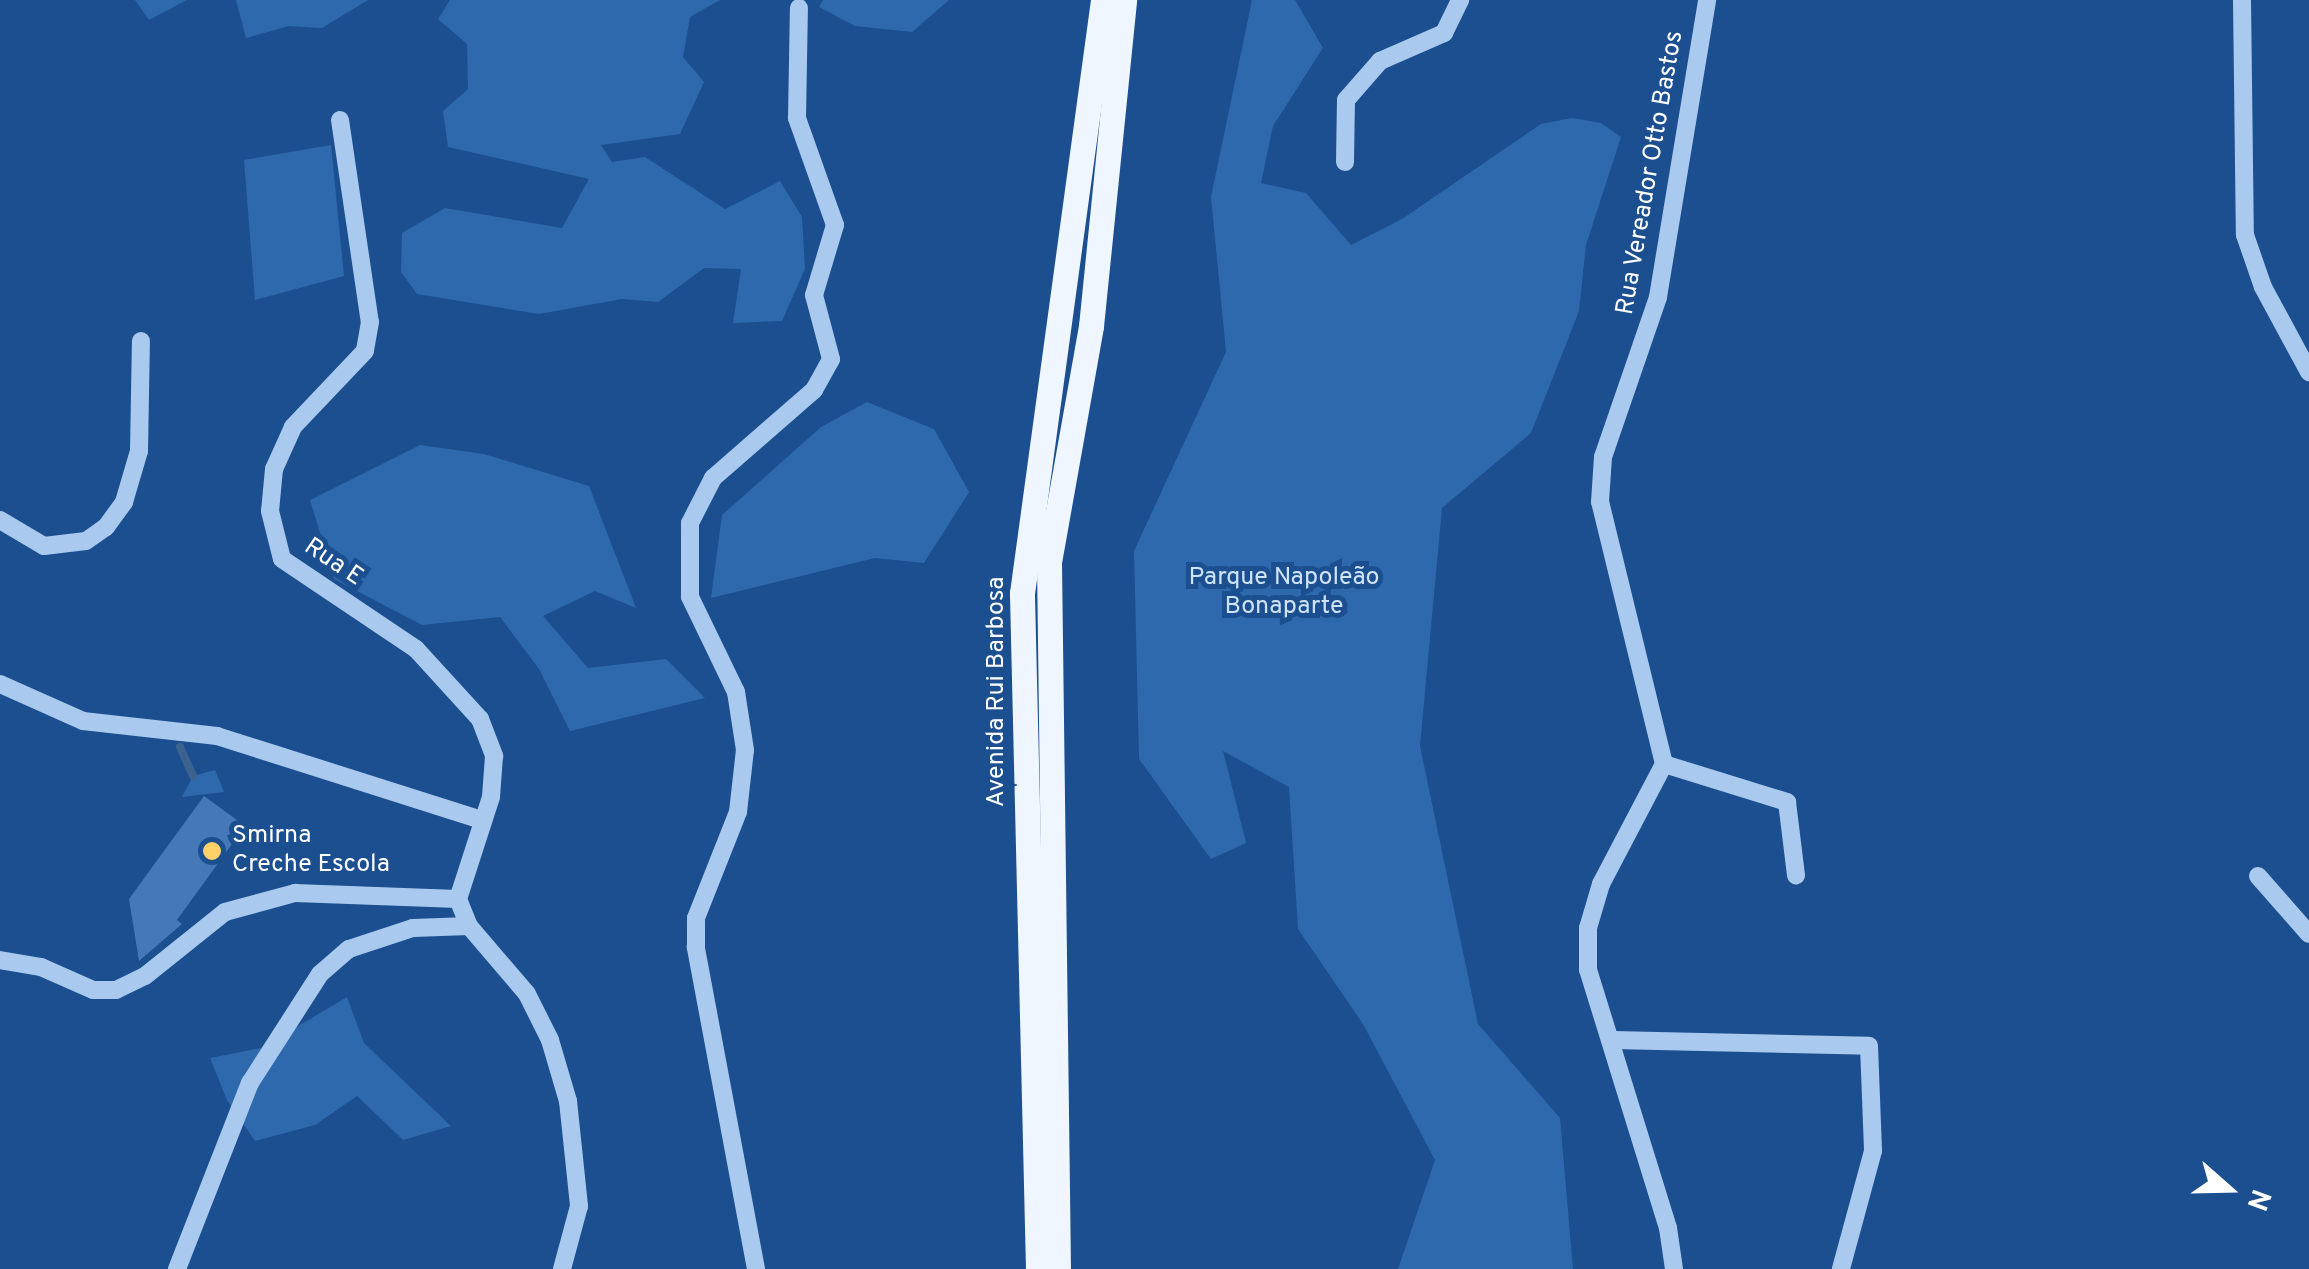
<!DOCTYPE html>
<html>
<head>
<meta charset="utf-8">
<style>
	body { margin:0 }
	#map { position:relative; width:2309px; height:1269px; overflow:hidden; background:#1b4f8f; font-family:Overpass,sans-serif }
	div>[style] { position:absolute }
	.green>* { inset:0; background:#2e69ad }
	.stream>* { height:8px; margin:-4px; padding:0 4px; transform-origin:4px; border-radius:4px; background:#3c6290 }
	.building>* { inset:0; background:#4478b7 }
	.minor>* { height:18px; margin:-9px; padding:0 9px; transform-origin:9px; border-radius:9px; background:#a9c9ee }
	.major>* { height:25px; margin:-12.5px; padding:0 12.5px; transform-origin:12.5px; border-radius:12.5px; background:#f0f6ff }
	.dots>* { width:28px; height:28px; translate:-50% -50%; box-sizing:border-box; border:5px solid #1b4f8f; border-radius:50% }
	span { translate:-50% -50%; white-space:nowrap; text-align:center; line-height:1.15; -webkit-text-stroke:10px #1b4f8f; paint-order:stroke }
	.street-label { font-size:25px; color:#fff }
	.park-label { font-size:25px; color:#cfe3fa }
	.poi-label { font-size:25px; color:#fff }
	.left { translate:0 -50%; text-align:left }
	.north { position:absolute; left:2179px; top:1139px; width:100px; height:100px; -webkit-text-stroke:8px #1b4f8f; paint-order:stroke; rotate:110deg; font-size:28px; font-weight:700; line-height:40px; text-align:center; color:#fff }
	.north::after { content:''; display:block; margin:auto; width:35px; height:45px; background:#fff; clip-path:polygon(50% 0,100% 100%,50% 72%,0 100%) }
</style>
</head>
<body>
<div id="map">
	<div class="green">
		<div style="clip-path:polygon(135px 0,187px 0,149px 20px)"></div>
		<div style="clip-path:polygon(236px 0,368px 0,322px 28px,289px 26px,246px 38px)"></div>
		<div style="clip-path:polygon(450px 0,720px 0,690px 17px,683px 57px,704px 82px,680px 134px,601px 145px,612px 162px,645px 157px,725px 209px,780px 181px,802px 217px,805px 269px,782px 321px,733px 323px,741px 269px,704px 268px,658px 302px,622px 299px,539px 314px,417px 294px,401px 272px,402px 233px,445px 208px,562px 228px,589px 179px,448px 147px,443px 111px,468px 89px,467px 44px,438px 19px)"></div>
		<div style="clip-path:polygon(823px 0,949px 0,912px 32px,855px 26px,819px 7px)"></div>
		<div style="clip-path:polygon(1252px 0,1295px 0,1323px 48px,1273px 126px,1261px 183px,1306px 193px,1351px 245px,1402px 219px,1541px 124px,1572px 118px,1601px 123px,1621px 137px,1586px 245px,1579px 311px,1531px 433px,1442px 508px,1420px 746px,1478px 1024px,1560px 1118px,1573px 1269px,1398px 1269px,1435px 1160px,1363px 1024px,1298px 929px,1289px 787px,1223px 751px,1246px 843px,1211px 859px,1139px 759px,1134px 551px,1226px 352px,1211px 197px)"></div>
		<div style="clip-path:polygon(331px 145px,344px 276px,255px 300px,244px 160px)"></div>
		<div style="clip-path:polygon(867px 402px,934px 429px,969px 492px,924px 563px,875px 558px,711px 598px,722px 515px,821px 427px)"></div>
		<div style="clip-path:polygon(420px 445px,484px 454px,589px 486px,636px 608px,595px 591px,543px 616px,588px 668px,666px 659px,705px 698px,570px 731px,539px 669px,500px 617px,422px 625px,334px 579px,310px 500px)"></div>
		<div style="clip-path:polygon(215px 770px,224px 792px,182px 797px,193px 776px)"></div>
		<div style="clip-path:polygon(347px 997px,364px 1043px,451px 1126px,403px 1140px,357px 1096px,315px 1125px,255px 1141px,227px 1100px,210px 1058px,261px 1048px)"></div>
	</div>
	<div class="stream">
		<div style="left:180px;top:747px;width:32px;rotate:66deg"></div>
	</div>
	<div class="building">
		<div style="clip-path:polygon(204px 796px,245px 826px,177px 920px,182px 924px,139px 961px,129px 899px)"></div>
	</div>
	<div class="minor">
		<div style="left:2242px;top:0;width:235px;rotate:89.3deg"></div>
		<div style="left:2245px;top:235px;width:55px;rotate:70.9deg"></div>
		<div style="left:2263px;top:287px;width:97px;rotate:61.6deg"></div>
		<div style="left:340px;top:120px;width:204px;rotate:81.6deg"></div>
		<div style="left:370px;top:322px;width:29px;rotate:100deg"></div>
		<div style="left:365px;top:351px;width:105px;rotate:133.5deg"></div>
		<div style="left:293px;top:427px;width:46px;rotate:114.3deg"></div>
		<div style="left:274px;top:469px;width:42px;rotate:95.4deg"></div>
		<div style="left:270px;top:511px;width:49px;rotate:76deg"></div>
		<div style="left:282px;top:559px;width:161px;rotate:33.9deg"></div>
		<div style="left:416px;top:649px;width:95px;rotate:47.6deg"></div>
		<div style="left:480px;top:719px;width:40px;rotate:69deg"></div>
		<div style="left:494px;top:756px;width:41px;rotate:94.2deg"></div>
		<div style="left:491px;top:797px;width:107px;rotate:107.9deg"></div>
		<div style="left:1345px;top:162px;width:62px;rotate:-89.1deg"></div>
		<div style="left:1346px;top:100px;width:52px;rotate:-48.9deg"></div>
		<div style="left:1380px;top:61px;width:70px;rotate:-23.6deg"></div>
		<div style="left:1444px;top:33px;width:37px;rotate:-64deg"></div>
		<div style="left:0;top:520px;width:51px;rotate:30.6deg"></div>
		<div style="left:44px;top:546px;width:42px;rotate:-6.8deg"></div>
		<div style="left:86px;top:541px;width:24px;rotate:-35deg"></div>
		<div style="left:106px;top:527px;width:31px;rotate:-54deg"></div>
		<div style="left:124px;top:502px;width:53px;rotate:-73.6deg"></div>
		<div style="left:139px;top:451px;width:110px;rotate:-89deg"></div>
		<div style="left:0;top:684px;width:91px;rotate:24deg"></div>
		<div style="left:83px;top:721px;width:135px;rotate:6.4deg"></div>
		<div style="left:217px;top:736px;width:278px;rotate:17.6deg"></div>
		<div style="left:1664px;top:764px;width:129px;rotate:17.2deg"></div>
		<div style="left:1787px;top:802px;width:74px;rotate:83deg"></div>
		<div style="left:2258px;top:876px;width:77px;rotate:48.7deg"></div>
		<div style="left:458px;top:899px;width:29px;rotate:68deg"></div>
		<div style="left:469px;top:926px;width:89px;rotate:49.5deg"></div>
		<div style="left:527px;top:994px;width:51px;rotate:63.4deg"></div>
		<div style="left:550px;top:1040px;width:64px;rotate:73.6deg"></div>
		<div style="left:568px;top:1101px;width:106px;rotate:84deg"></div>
		<div style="left:579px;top:1206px;width:65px;rotate:105.1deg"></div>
		<div style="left:0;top:960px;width:42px;rotate:9.7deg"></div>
		<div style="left:41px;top:967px;width:57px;rotate:23.9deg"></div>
		<div style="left:93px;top:990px;width:23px"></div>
		<div style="left:116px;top:990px;width:32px;rotate:-26deg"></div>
		<div style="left:145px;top:976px;width:102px;rotate:-38.7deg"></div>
		<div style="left:225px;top:912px;width:73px;rotate:-15.2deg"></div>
		<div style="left:295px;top:893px;width:163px;rotate:2.1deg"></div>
		<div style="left:1613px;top:1040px;width:256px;rotate:1.3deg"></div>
		<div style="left:1869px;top:1046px;width:105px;rotate:87.8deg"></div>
		<div style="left:1873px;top:1151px;width:122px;rotate:105.2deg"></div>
		<div style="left:177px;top:1269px;width:200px;rotate:-68.6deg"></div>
		<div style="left:250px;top:1083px;width:130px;rotate:-57.3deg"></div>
		<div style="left:320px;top:974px;width:38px;rotate:-41deg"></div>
		<div style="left:349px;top:949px;width:67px;rotate:-18.2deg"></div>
		<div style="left:413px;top:928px;width:56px;rotate:-2deg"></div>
		<div style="left:756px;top:1269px;width:328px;rotate:-100.6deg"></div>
		<div style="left:696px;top:947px;width:29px;rotate:-90deg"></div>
		<div style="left:696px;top:918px;width:114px;rotate:-68.4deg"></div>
		<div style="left:738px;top:812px;width:62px;rotate:-83.6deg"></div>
		<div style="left:745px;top:750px;width:59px;rotate:-98.8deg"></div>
		<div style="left:736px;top:692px;width:106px;rotate:-115.8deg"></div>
		<div style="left:690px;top:597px;width:74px;rotate:-90deg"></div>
		<div style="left:690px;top:523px;width:51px;rotate:-62.9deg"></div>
		<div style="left:713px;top:478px;width:134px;rotate:-41.1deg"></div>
		<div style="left:814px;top:390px;width:35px;rotate:-61deg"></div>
		<div style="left:831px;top:359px;width:66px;rotate:-104.9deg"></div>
		<div style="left:814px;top:295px;width:73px;rotate:-73.3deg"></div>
		<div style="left:835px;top:225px;width:114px;rotate:-109.6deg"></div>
		<div style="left:797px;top:118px;width:110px;rotate:-89deg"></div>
		<div style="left:1674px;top:1269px;width:41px;rotate:-98.3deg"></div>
		<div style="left:1668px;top:1228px;width:270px;rotate:-107.2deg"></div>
		<div style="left:1588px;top:970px;width:42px;rotate:-90deg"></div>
		<div style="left:1588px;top:928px;width:46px;rotate:-73.5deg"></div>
		<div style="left:1601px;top:884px;width:136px;rotate:-62.3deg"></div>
		<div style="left:1664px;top:764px;width:270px;rotate:-103.7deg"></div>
		<div style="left:1600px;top:502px;width:45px;rotate:-86.2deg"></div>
		<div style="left:1603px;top:457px;width:169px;rotate:-71deg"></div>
		<div style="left:1658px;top:297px;width:301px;rotate:-80.6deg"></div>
	</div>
	<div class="major">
		<div style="left:1038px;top:1269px;width:676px;rotate:-91.36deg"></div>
		<div style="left:1022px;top:593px;width:599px;rotate:-82.22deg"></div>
		<div style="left:1058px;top:1269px;width:707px;rotate:-90.73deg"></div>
		<div style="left:1049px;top:562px;width:240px;rotate:-79.9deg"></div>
		<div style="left:1091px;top:326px;width:328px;rotate:-84.2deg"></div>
	</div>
	<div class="dots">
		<div style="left:212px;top:851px;background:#ffd166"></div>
	</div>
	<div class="street-label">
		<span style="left:1651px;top:173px;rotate:-80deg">Rua Vereador Otto Bastos</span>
		<span style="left:333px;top:563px;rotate:34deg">Rua E</span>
		<span style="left:997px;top:692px;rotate:-90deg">Avenida Rui Barbosa</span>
	</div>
	<div class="park-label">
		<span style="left:1284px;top:593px">Parque Napoleão<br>Bonaparte</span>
	</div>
	<div class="poi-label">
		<span class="left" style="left:232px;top:851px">Smirna<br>Creche Escola</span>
	</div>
	<div class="north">N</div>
</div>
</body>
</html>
